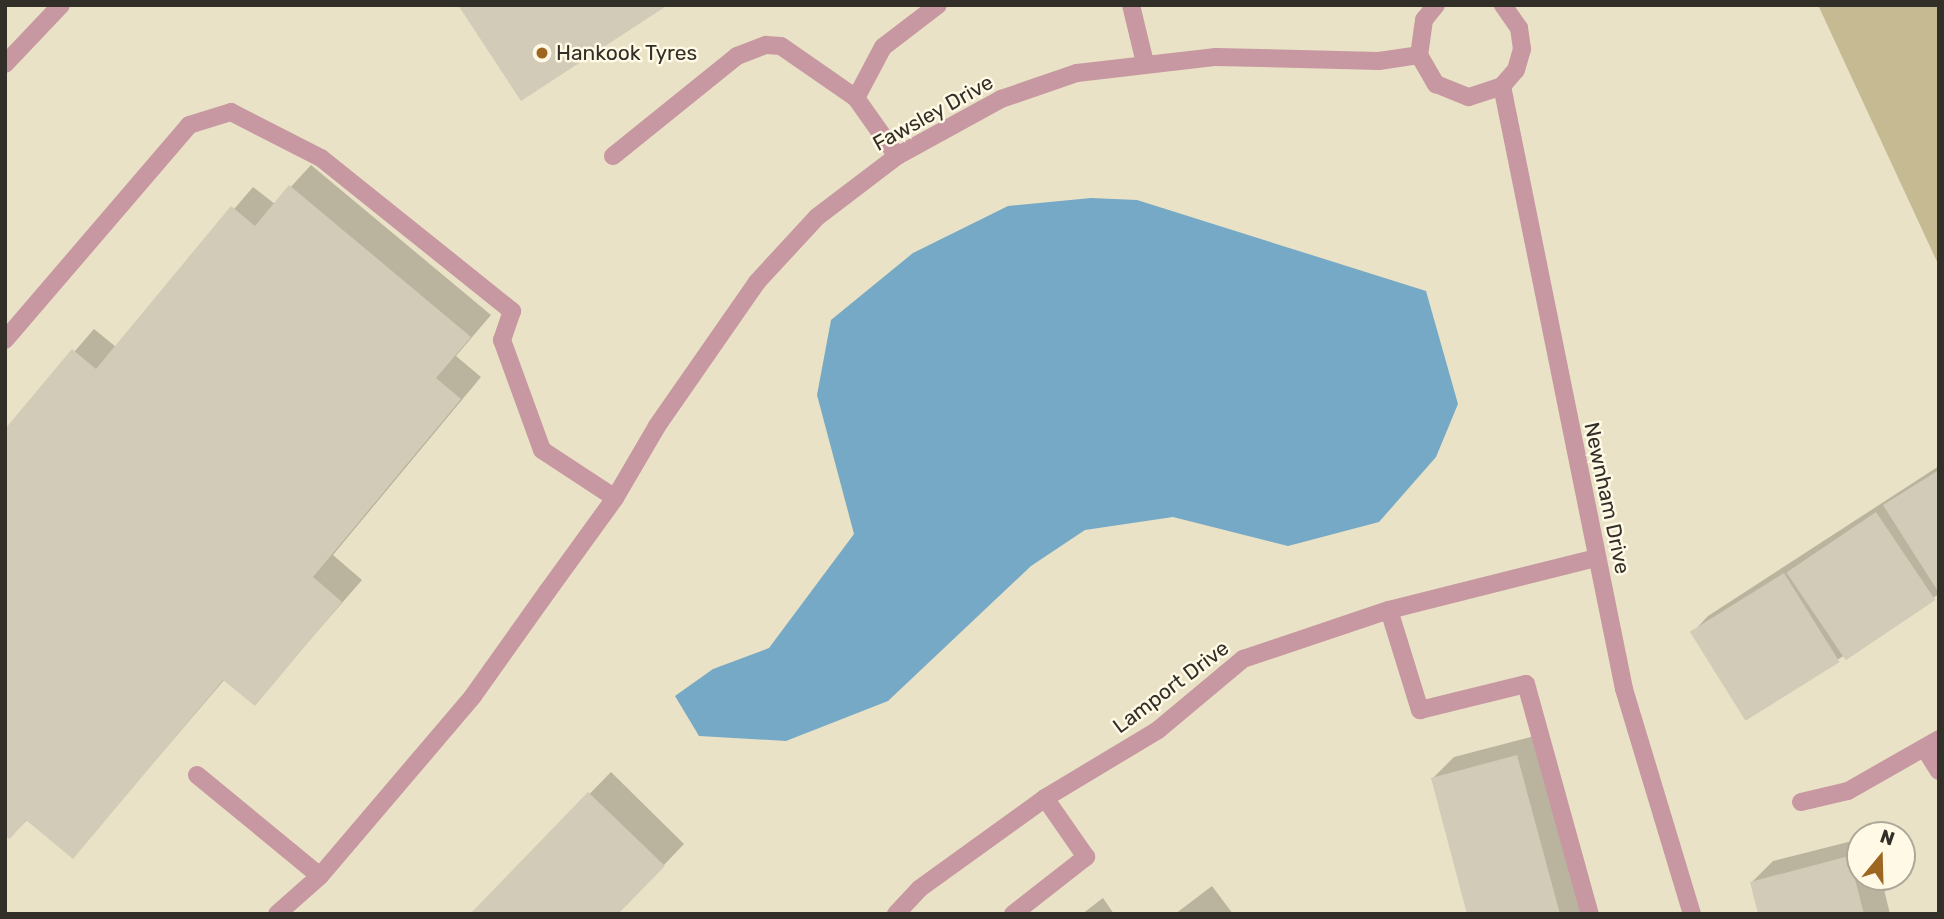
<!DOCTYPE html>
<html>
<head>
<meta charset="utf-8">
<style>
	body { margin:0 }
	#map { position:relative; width:1944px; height:919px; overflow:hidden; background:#f1ecd8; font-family:Rubik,sans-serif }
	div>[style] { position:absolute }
	.built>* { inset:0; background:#e9e2c6 }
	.green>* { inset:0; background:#c5ba92 }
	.water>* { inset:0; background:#76a9c5 }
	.shadow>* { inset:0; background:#0003 }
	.building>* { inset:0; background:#d1cbb8; transform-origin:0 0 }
	.service>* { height:18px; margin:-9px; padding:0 9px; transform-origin:9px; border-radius:9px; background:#c798a1 }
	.minor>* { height:18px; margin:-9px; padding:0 9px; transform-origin:9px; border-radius:9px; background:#c798a1 }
	.dots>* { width:19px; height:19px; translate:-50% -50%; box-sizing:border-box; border:4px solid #fff9e5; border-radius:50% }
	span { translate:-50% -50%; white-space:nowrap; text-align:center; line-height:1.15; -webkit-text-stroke:5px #fff9e5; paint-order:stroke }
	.poi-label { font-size:21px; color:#312f27 }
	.left { translate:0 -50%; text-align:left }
	.street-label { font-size:21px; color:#312f27 }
	.frame { position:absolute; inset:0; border:7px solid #312f27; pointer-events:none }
	.north { position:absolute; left:1846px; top:821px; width:70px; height:70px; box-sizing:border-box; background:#fff9e5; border:2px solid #ada899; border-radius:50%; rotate:19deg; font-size:19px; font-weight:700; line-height:28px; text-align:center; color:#312f27 }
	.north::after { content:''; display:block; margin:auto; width:24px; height:32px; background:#9d6621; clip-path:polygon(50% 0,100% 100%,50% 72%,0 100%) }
</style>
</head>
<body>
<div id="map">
	<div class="built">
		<div style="clip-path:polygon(evenodd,5px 5px,1818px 5px,1939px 266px,1939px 914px,5px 914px,5px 5px,1860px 835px,1902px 835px,1902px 877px,1860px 877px,1860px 835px)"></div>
	</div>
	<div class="green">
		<div style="clip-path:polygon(1818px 5px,1939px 5px,1939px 266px)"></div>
	</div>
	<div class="water">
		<div style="clip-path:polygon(1091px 198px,1137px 200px,1426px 291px,1458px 404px,1436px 457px,1379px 522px,1288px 546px,1173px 517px,1085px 530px,1031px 566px,888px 701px,786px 741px,699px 736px,675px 696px,713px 669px,769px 648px,854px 534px,817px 395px,831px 320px,913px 253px,1008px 206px)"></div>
	</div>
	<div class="shadow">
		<div style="clip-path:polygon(311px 165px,491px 315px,456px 356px,481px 377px,333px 555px,362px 580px,255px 703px,225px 679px,73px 857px,28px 819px,10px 837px,5px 432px,94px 329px,116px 347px,253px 187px,275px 204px)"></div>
		<div style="clip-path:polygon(1939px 466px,1939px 594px,1746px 719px,1692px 633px,1708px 616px)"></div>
		<div style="clip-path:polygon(1538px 735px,1586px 914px,1469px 914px,1433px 778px,1454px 757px)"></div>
		<div style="clip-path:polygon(611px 772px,684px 844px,617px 914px,472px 914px)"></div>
		<div style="clip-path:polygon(1860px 839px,1860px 877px,1881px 877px,1890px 914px,1760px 914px,1752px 882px,1773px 861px)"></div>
		<div style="clip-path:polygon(1212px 886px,1233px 914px,1175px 914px)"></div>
		<div style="clip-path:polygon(1103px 898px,1114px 914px,1082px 914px)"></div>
	</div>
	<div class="building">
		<div style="clip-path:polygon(458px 5px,668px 5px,521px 101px)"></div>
		<div style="clip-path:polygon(289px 185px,471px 337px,436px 378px,461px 399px,313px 577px,342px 602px,255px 706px,223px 680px,73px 859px,26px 820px,10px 839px,5px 836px,5px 429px,72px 349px,96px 369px,231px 206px,255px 226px)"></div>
		<div style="clip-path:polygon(1939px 470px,1939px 593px,1883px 505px)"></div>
		<div style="left:1876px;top:512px;width:106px;height:108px;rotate:56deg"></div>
		<div style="left:1784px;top:573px;width:105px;height:111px;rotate:58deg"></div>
		<div style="clip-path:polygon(1517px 755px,1560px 914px,1467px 914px,1431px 778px)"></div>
		<div style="clip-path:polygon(588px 792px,665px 866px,618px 914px,470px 914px)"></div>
		<div style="clip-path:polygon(1849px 856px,1864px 914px,1758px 914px,1750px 882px)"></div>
	</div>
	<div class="service">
		<div style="left:1131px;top:5px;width:60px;rotate:76.4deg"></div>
		<div style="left:613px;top:156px;width:159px;rotate:-38.9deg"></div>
		<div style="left:737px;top:56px;width:31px;rotate:-21deg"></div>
		<div style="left:766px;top:45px;width:15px;rotate:4deg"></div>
		<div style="left:781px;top:46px;width:91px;rotate:34.7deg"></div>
		<div style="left:897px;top:156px;width:71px;rotate:-125.3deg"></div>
		<div style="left:856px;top:98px;width:58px;rotate:-62.1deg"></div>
		<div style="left:883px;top:47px;width:69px;rotate:-37.4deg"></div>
		<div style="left:5px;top:340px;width:283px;rotate:-49.4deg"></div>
		<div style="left:189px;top:125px;width:44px;rotate:-17.2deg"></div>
		<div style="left:231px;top:112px;width:101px;rotate:27.1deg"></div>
		<div style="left:321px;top:158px;width:245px;rotate:38.7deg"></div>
		<div style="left:512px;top:311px;width:31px;rotate:109deg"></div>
		<div style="left:502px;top:340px;width:117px;rotate:70deg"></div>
		<div style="left:1389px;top:610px;width:105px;rotate:72.8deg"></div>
		<div style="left:1420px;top:710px;width:109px;rotate:-13.8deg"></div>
		<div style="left:1526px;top:684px;width:239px;rotate:74.5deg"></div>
		<div style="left:197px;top:775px;width:159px;rotate:39.4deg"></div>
		<div style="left:277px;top:914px;width:57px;rotate:-41.5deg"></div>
		<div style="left:320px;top:876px;width:236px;rotate:-49.6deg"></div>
		<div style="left:473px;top:696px;width:128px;rotate:-54.6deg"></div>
		<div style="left:1013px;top:914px;width:93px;rotate:-38deg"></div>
		<div style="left:1086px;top:857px;width:72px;rotate:-124.8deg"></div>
	</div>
	<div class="minor">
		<div style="left:1436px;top:5px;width:19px;rotate:129deg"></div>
		<div style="left:1424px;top:20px;width:35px;rotate:98deg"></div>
		<div style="left:1419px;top:55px;width:34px;rotate:60deg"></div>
		<div style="left:1436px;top:84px;width:35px;rotate:22deg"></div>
		<div style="left:1469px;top:97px;width:35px;rotate:-18deg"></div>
		<div style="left:1502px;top:86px;width:21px;rotate:-49deg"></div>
		<div style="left:1516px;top:70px;width:22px;rotate:-74deg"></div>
		<div style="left:1522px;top:49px;width:21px;rotate:-98deg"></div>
		<div style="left:1519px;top:28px;width:28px;rotate:-125deg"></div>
		<div style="left:5px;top:64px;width:81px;rotate:-46.5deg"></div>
		<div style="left:1502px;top:86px;width:615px;rotate:78.56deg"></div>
		<div style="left:1624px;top:689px;width:235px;rotate:73.2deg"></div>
		<div style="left:542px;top:450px;width:87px;rotate:33.3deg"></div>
		<div style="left:547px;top:592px;width:116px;rotate:-54.1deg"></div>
		<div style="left:615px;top:498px;width:83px;rotate:-59.7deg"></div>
		<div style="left:657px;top:426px;width:175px;rotate:-55.2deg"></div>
		<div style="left:757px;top:282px;width:88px;rotate:-47.3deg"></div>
		<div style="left:817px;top:217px;width:101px;rotate:-37.3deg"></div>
		<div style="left:897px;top:156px;width:119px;rotate:-28.7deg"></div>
		<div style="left:1001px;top:99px;width:80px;rotate:-18.9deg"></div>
		<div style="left:1077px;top:73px;width:140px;rotate:-6.6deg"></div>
		<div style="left:1216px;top:57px;width:163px;rotate:1.4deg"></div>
		<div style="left:1379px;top:61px;width:40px;rotate:-8.5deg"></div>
		<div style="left:1925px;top:749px;width:26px;rotate:58deg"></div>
		<div style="left:1801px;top:802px;width:48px;rotate:-13.2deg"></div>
		<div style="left:1848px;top:791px;width:105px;rotate:-29.7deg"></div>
		<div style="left:896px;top:914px;width:34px;rotate:-47deg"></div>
		<div style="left:919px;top:889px;width:155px;rotate:-35.8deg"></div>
		<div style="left:1045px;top:798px;width:132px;rotate:-31deg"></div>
		<div style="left:1158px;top:730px;width:111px;rotate:-39.9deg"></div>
		<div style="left:1243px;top:659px;width:154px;rotate:-18.6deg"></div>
		<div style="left:1389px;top:610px;width:213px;rotate:-14.1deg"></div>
	</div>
	<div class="dots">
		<div style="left:542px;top:53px;background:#9d6621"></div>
	</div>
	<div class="poi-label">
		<span class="left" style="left:556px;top:53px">Hankook Tyres</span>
	</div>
	<div class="street-label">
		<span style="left:933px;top:113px;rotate:-29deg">Fawsley Drive</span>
		<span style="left:1607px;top:498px;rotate:78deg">Newnham Drive</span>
		<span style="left:1171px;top:687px;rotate:-37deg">Lamport Drive</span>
	</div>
	<div class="frame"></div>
	<div class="north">N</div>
</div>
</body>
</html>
